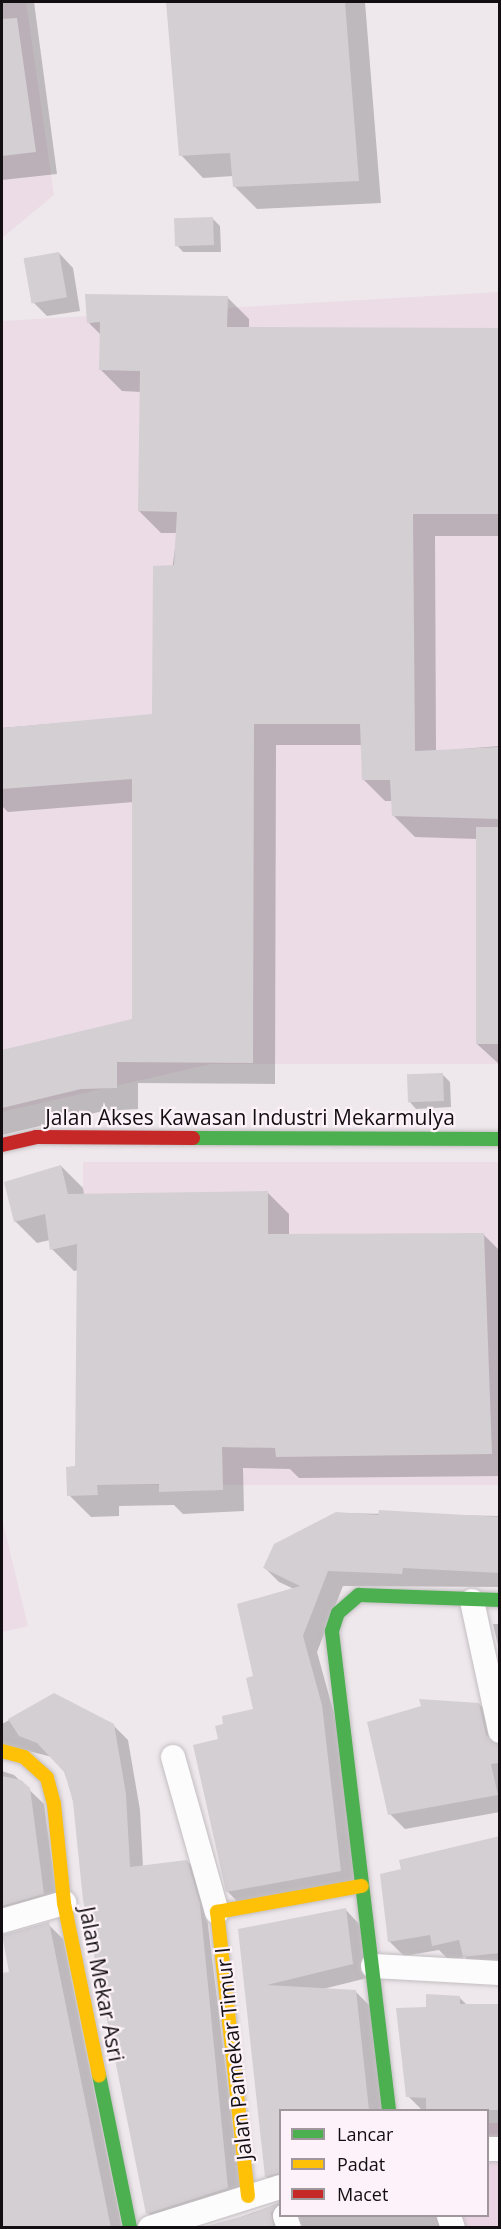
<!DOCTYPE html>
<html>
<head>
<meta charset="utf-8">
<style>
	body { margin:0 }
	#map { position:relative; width:501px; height:2229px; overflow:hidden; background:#eee8ec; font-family:"Open Sans",sans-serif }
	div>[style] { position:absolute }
	.built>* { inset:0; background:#ebdce6; transform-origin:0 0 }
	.green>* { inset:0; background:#ead4e3 }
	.shadow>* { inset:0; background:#0003 }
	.building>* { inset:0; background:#d4cfd3; transform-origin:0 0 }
	.roads { filter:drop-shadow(0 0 2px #c3bec1) drop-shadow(0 0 2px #c3bec1) }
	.street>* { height:24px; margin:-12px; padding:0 12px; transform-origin:12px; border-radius:12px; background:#fcfcfc }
	.fast>* { height:14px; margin:-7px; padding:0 7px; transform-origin:7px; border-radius:7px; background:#4caf50 }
	.slow>* { height:14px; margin:-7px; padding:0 7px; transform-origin:7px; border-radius:7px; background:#ffc107 }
	.jam>* { height:14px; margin:-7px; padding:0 7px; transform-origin:7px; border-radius:7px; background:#c62828 }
	span { translate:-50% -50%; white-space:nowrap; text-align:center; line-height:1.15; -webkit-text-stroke:4.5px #fdf2f9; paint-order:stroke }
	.street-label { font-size:21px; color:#120e11 }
	.frame { position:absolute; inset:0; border:3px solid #120e11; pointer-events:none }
	.legend { position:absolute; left:279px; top:2109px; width:210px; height:108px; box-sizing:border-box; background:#fdf2f9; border:2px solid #9f979c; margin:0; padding:8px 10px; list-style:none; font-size:18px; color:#120e11 }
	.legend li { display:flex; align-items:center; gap:12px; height:30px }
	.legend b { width:30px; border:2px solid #9f979c }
</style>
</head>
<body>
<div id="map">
	<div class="built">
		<div style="clip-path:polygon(2px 2px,26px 2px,54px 195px,2px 238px)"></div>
		<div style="clip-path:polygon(499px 292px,499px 1064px,211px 1064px,2px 1112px,2px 321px)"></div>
		<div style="left:499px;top:1162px;width:323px;height:416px;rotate:90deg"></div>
		<div style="clip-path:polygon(2px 1519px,28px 1626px,2px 1632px)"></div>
	</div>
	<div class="green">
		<div style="clip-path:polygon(488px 2123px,499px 2123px,499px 2227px,438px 2227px,434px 2216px,488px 2216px)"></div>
	</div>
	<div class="shadow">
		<div style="clip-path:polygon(2px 2px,34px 2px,57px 174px,2px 180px)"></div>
		<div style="clip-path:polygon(168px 2px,365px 2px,381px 203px,257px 209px,234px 186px,233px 176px,203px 178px,181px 155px)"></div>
		<div style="clip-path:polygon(213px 219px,220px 226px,221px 252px,183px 252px,176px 244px)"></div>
		<div style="clip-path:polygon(59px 253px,73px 268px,80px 311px,47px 316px,32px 301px)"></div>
		<div style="clip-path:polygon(227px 297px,249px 319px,249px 329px,500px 330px,500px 536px,435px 536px,436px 751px,500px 746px,500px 1065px,476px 1043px,477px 839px,415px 837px,393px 815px,392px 801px,385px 801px,363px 779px,362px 745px,276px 745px,275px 1084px,138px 1083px,138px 1109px,103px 1111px,2px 1135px,2px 1052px,133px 1020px,134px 802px,8px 812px,2px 806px,2px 728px,153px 715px,177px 533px,161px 533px,139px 511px,141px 392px,122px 391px,100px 369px,101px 335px,89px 323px)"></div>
		<div style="clip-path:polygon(442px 1074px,450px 1082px,451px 1107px,416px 1109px,409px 1101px)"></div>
		<div style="clip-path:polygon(61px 1166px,83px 1188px,84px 1195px,267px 1192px,289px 1214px,289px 1235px,484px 1235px,500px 1251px,500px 1476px,299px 1478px,290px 1469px,243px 1468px,244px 1511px,183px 1514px,174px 1505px,119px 1506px,119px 1516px,91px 1517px,69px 1495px,77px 1468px,79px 1270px,74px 1271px,52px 1249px,50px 1240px,37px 1243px,15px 1221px)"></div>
		<div style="clip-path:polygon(336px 1513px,500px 1516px,500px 1587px,343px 1586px,317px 1652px,336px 1721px,356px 1886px,243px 1907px,228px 1892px,220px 1741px,254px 1710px,255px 1677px,294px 1589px,279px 1582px,264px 1567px)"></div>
		<div style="clip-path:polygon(493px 1624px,500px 1624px,500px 1654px)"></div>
		<div style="clip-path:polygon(54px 1695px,113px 1725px,128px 1740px,140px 1810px,143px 1867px,187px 1861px,202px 1876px,242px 2203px,162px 2228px,148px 2213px,84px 1900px,74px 1799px,62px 1766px,52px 1757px,13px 1747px,2px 1757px,2px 1724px)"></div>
		<div style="clip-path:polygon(479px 1704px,494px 1719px,500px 1741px,500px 1812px,405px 1829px,390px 1814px)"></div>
		<div style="clip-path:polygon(2px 1771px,14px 1775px,44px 1804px,58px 1908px,2px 1925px)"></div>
		<div style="clip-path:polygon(500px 1838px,500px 1970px,480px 1971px,465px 1957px,449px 1960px,439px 1950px,404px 1956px,389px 1941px)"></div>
		<div style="clip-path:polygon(346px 1910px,360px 1925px,367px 1978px,323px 1989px,355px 1991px,370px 2006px,382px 2110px,280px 2110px,280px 2190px,266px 2176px,239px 1930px)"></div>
		<div style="clip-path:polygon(48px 1924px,63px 1939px,122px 2228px,2px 2228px,2px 1975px,11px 1973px)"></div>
		<div style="clip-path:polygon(459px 1997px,468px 2006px,500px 2006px,500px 2140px,488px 2141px,488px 2110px,422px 2110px,408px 2096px,427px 2009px)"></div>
		<div style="clip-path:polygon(280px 2203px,280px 2216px,436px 2216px,441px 2228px,303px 2228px,296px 2216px,287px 2228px,210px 2228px)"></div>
	</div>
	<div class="building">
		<div style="clip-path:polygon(166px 2px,345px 2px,359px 181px,233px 187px,230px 153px,179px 156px)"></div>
		<div style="clip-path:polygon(17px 18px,36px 152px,2px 156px,2px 19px)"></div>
		<div style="left:213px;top:217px;width:28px;height:39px;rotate:88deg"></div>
		<div style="left:59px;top:252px;width:46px;height:36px;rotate:80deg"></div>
		<div style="clip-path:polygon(85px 294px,228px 296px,227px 327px,500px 328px,500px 514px,413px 514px,415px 751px,500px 747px,500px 819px,392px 816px,390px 780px,362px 780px,360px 724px,254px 724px,253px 1063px,117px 1062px,117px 1088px,81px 1089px,2px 1108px,2px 1050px,132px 1019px,132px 779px,2px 789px,2px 728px,152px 714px,153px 566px,174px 565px,177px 512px,138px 511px,140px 371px,99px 370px,100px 322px,87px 323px)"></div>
		<div style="left:476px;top:827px;width:24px;height:217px"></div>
		<div style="left:443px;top:1073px;width:28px;height:36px;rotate:88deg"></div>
		<div style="clip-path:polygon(61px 1165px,68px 1194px,268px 1191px,268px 1234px,484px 1233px,492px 1454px,276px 1457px,275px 1448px,222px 1447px,223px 1490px,159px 1492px,159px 1484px,97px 1485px,98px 1495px,67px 1496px,66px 1467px,75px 1466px,77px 1244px,50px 1250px,45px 1214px,14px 1222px,4px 1182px)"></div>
		<div style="clip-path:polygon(379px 1510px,500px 1517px,500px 1573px,403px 1568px,402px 1574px,328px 1571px,303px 1636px,322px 1705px,341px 1871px,226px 1892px,193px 1745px,218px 1739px,215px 1726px,223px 1724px,222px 1716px,253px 1709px,246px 1678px,253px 1676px,237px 1604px,300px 1586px,263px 1568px,274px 1544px,336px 1512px,378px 1515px)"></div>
		<div style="clip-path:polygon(54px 1693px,114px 1724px,126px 1794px,130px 1867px,187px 1860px,200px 1904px,228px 2188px,146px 2214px,83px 1900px,73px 1802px,65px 1773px,37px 1743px,19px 1736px,8px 1719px)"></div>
		<div style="clip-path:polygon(419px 1699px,479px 1703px,486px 1735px,500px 1745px,500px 1763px,491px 1764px,498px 1795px,388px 1815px,367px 1722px,421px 1706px)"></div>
		<div style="clip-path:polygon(2px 1776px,21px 1780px,30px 1788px,44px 1894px,2px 1906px)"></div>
		<div style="clip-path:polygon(500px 1836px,500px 1953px,463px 1957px,459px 1940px,432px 1946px,430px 1935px,388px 1942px,380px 1874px,401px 1869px,399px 1860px)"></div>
		<div style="clip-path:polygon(346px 1908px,353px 1964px,267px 1985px,356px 1990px,369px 2110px,280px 2110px,280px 2173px,265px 2177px,238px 1929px)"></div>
		<div style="clip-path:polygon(49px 1922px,111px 2228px,2px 2228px,2px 1973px,9px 1972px,2px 1935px)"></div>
		<div style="clip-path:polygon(426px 1994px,460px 1996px,460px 2004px,500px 2004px,500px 2110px,426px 2110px,426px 2098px,406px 2097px,396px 2008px,426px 2007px)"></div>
		<div style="clip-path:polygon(280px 2202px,271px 2213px,274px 2228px,199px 2228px,251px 2214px)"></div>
	</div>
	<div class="roads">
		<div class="street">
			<div style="left:472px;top:1601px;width:133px;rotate:77.8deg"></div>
			<div style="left:173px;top:1757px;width:161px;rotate:74.2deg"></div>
			<div style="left:2px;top:1921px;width:65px;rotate:-16.2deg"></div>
			<div style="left:373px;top:1966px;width:127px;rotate:3.2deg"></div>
			<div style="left:488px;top:2149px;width:12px"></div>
			<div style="left:285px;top:2216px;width:13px;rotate:72deg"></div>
			<div style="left:449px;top:2216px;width:13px;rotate:72deg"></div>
			<div style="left:150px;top:2228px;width:136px;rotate:-17.5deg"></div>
		</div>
		<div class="fast">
			<div style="left:193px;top:1138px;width:307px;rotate:0.2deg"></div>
			<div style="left:99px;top:2075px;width:156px;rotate:78.5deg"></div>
			<div style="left:389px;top:2110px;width:482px;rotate:-96.8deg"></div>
			<div style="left:332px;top:1631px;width:19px;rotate:-72deg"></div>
			<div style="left:338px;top:1613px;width:28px;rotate:-41deg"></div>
			<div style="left:359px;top:1595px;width:141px;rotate:2deg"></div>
		</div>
		<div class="slow">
			<div style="left:2px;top:1751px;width:23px;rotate:15deg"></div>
			<div style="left:24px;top:1757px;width:31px;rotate:42deg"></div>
			<div style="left:47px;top:1778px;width:27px;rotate:75deg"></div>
			<div style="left:54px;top:1804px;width:100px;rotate:84.2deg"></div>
			<div style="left:64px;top:1903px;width:176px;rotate:78.5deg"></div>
			<div style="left:248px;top:2196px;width:286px;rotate:-96.2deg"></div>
			<div style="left:217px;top:1912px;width:147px;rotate:-10.2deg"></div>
		</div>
		<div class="jam">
			<div style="left:2px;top:1145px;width:35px;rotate:-13deg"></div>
			<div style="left:36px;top:1137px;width:157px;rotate:0.4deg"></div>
		</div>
	</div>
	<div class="street-label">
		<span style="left:250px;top:1117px">Jalan Akses Kawasan Industri Mekarmulya</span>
		<span style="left:102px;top:1984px;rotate:79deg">Jalan Mekar Asri</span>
		<span style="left:233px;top:2054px;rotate:-96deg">Jalan Pamekar Timur I</span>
	</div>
	<div class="frame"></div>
	<ul class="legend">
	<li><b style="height:8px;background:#4caf50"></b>Lancar</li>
	<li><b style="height:8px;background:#ffc107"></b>Padat</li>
	<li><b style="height:8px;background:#c62828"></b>Macet</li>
	</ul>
</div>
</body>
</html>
